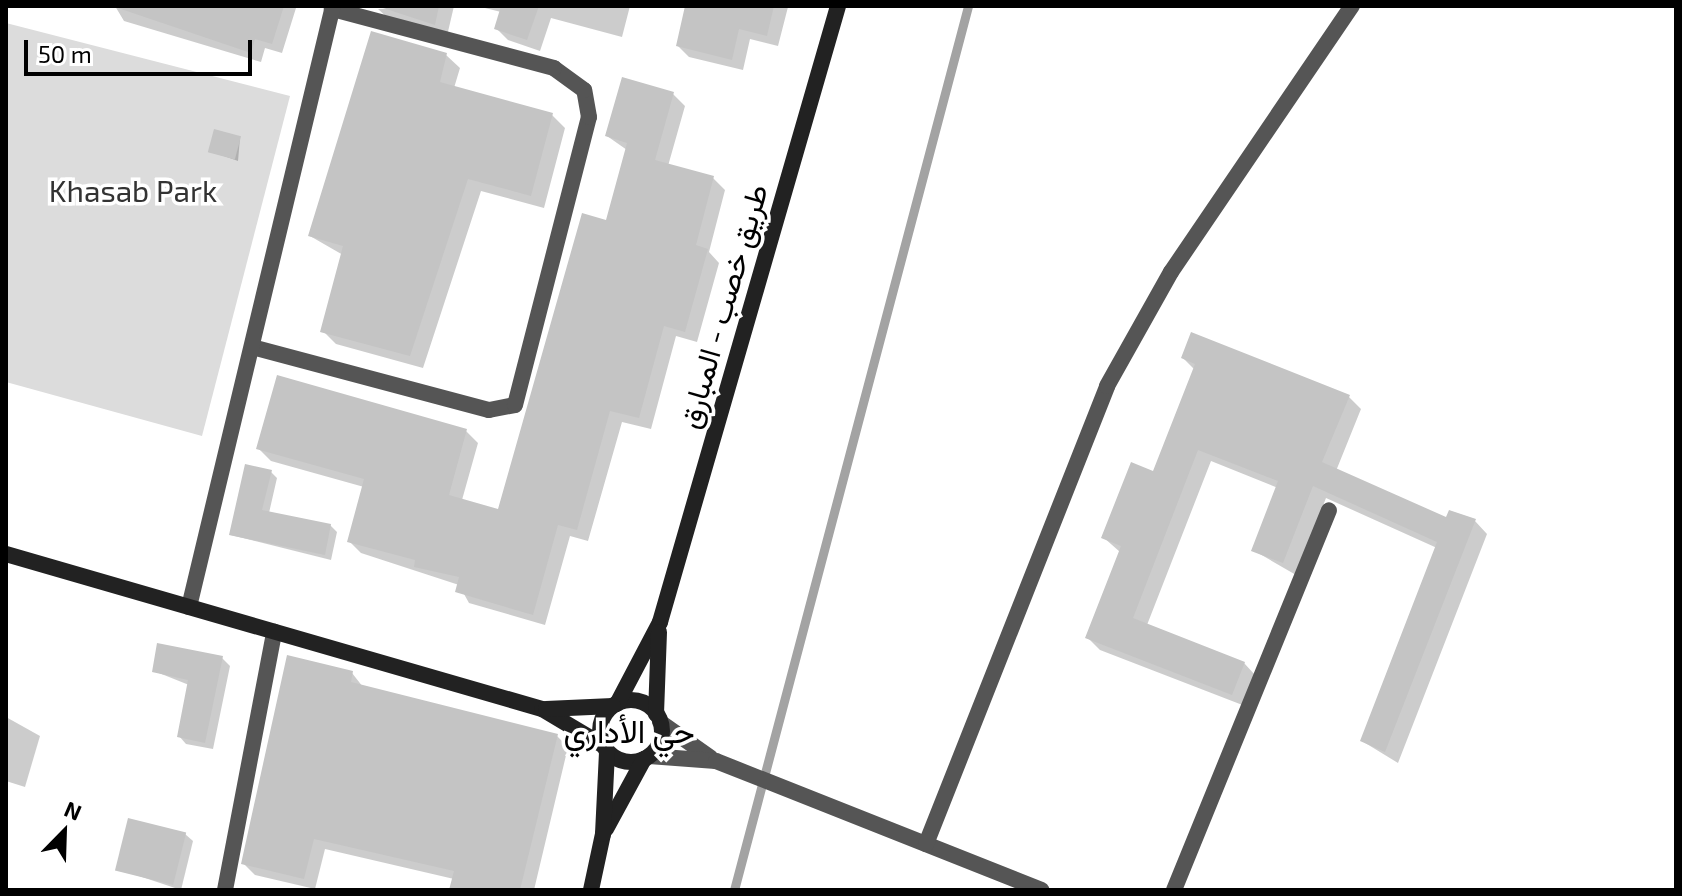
<!DOCTYPE html>
<html>
<head>
<meta charset="utf-8">
<style>
	body { margin:0 }
	#map { position:relative; width:1682px; height:896px; overflow:hidden; background:#fff; font-family:"Exo 2",Vazirmatn,sans-serif }
	div>[style] { position:absolute }
	.green>* { inset:0; background:#dcdcdc }
	.shadow>* { inset:0; background:#0003 }
	.stream>* { height:9px; margin:-4.5px; padding:0 4.5px; transform-origin:4.5px; border-radius:4.5px; background:#a3a3a3 }
	.building>* { inset:0; background:#c4c4c4; transform-origin:0 0 }
	.minor>* { height:16px; margin:-8px; padding:0 8px; transform-origin:8px; border-radius:8px; background:#555 }
	.tertiary>* { height:16px; margin:-8px; padding:0 8px; transform-origin:8px; border-radius:8px; background:#555 }
	.secondary>* { height:16px; margin:-8px; padding:0 8px; transform-origin:8px; border-radius:8px; background:#222 }
	.secondary>.ring { margin:-8px; padding:0; box-sizing:content-box; background:none; border:16px solid #222; border-radius:50% }
	span { translate:-50% -50%; white-space:nowrap; text-align:center; line-height:1.15; -webkit-text-stroke:7px #fff; paint-order:stroke }
	.park-label { font-size:30px; color:#333 }
	.street-label { font-size:30px; color:#000 }
	.neighbourhood-label { font-size:32px; color:#000 }
	.frame { position:absolute; inset:0; border:8px solid #000; pointer-events:none }
	.north { position:absolute; left:24px; top:792px; width:80px; height:80px; -webkit-text-stroke:6px #fff; paint-order:stroke; rotate:23deg; font-size:22px; font-weight:700; line-height:32px; text-align:center; color:#000 }
	.north::after { content:''; display:block; margin:auto; width:28px; height:36px; background:#000; clip-path:polygon(50% 0,100% 100%,50% 72%,0 100%) }
	.scale { position:absolute; left:24px; top:40px; width:228px; height:36px; box-sizing:border-box; border:4px solid #000; border-top:0; padding-left:10px; font-size:24px; line-height:28px; white-space:nowrap; color:#000; -webkit-text-stroke:6px #fff; paint-order:stroke }
</style>
</head>
<body>
<div id="map">
	<div class="green">
		<div style="clip-path:polygon(6px 23px,290px 96px,202px 436px,6px 382px)"></div>
	</div>
	<div class="shadow">
		<div style="clip-path:polygon(115px 6px,293px 6px,296px 8px,282px 53px,265px 48px,261px 62px,124px 21px)"></div>
		<div style="clip-path:polygon(454px 6px,447px 36px,391px 21px,378px 9px)"></div>
		<div style="clip-path:polygon(477px 6px,630px 6px,622px 37px,551px 18px,540px 51px,508px 40px,496px 28px,501px 12px)"></div>
		<div style="clip-path:polygon(687px 6px,787px 6px,788px 7px,778px 46px,750px 39px,743px 70px,689px 57px,678px 46px)"></div>
		<div style="clip-path:polygon(446px 55px,460px 68px,454px 88px,552px 115px,565px 128px,544px 208px,481px 191px,423px 368px,336px 344px,323px 331px,343px 255px,310px 236px)"></div>
		<div style="clip-path:polygon(624px 79px,673px 94px,685px 106px,668px 166px,713px 178px,725px 190px,709px 252px,719px 263px,697px 342px,676px 336px,651px 429px,622px 422px,588px 541px,570px 536px,545px 625px,469px 603px,459px 585px,361px 553px,349px 541px,364px 487px,271px 461px,259px 449px,466px 431px,478px 443px,462px 500px,500px 511px,607px 223px,627px 150px,607px 136px)"></div>
		<div style="clip-path:polygon(240px 138px,238px 161px,210px 151px)"></div>
		<div style="clip-path:polygon(1183px 358px,1349px 397px,1361px 409px,1336px 471px,1447px 520px,1475px 521px,1487px 534px,1398px 763px,1362px 741px,1437px 548px,1326px 498px,1296px 575px,1253px 550px,1278px 488px,1211px 461px,1147px 625px,1244px 663px,1256px 676px,1245px 706px,1100px 650px,1087px 637px,1120px 552px,1103px 537px,1154px 473px,1195px 370px)"></div>
		<div style="clip-path:polygon(271px 472px,277px 478px,269px 513px,330px 525px,337px 532px,331px 560px,231px 535px)"></div>
		<div style="clip-path:polygon(222px 658px,230px 666px,213px 749px,186px 744px,179px 736px,189px 685px,154px 671px)"></div>
		<div style="clip-path:polygon(352px 673px,363px 687px,557px 736px,568px 747px,534px 890px,451px 890px,454px 879px,325px 849px,315px 889px,255px 875px,243px 863px)"></div>
		<div style="clip-path:polygon(6px 717px,40px 736px,25px 787px,6px 781px)"></div>
		<div style="clip-path:polygon(185px 834px,193px 841px,181px 890px,118px 869px)"></div>
	</div>
	<div class="stream">
		<div style="left:734px;top:890px;width:914px;rotate:-75.17deg"></div>
	</div>
	<div class="building">
		<div style="clip-path:polygon(112px 6px,284px 6px,272px 44px,255px 39px,251px 53px)"></div>
		<div style="clip-path:polygon(377px 6px,439px 6px,435px 25px)"></div>
		<div style="clip-path:polygon(501px 6px,539px 6px,527px 40px,494px 29px)"></div>
		<div style="clip-path:polygon(685px 6px,774px 6px,767px 36px,739px 29px,732px 60px,676px 46px)"></div>
		<div style="clip-path:polygon(371px 31px,447px 53px,440px 82px,553px 113px,531px 196px,468px 179px,410px 356px,320px 332px,343px 246px,308px 236px)"></div>
		<div style="clip-path:polygon(622px 77px,674px 92px,655px 160px,714px 176px,696px 245px,708px 249px,685px 332px,664px 326px,639px 418px,610px 411px,577px 530px,558px 525px,533px 615px,455px 592px,459px 577px,414px 567px,415px 560px,347px 542px,364px 479px,256px 449px,277px 375px,467px 429px,449px 495px,498px 509px,582px 213px,606px 220px,627px 143px,605px 136px)"></div>
		<div style="left:214px;top:129px;width:28px;height:24px;rotate:15deg"></div>
		<div style="clip-path:polygon(1191px 332px,1350px 395px,1322px 462px,1446px 517px,1449px 510px,1476px 519px,1385px 752px,1360px 741px,1437px 542px,1313px 486px,1283px 563px,1251px 551px,1278px 481px,1198px 450px,1133px 618px,1245px 662px,1232px 695px,1085px 638px,1121px 546px,1101px 538px,1131px 462px,1153px 471px,1195px 364px,1181px 358px)"></div>
		<div style="clip-path:polygon(245px 464px,272px 470px,262px 510px,331px 524px,325px 555px,229px 535px)"></div>
		<div style="clip-path:polygon(157px 643px,223px 656px,205px 743px,177px 737px,188px 680px,152px 672px)"></div>
		<div style="clip-path:polygon(287px 655px,353px 671px,351px 682px,558px 734px,520px 890px,449px 890px,454px 871px,314px 839px,304px 879px,241px 864px)"></div>
		<div style="left:128px;top:818px;width:60px;height:54px;rotate:14deg"></div>
	</div>
	<div class="minor">
		<div style="left:252px;top:347px;width:245px;rotate:14.9deg"></div>
		<div style="left:489px;top:410px;width:26px;rotate:-11deg"></div>
		<div style="left:515px;top:405px;width:297px;rotate:-75.6deg"></div>
		<div style="left:589px;top:117px;width:27px;rotate:-100deg"></div>
		<div style="left:584px;top:90px;width:37px;rotate:-144deg"></div>
		<div style="left:554px;top:68px;width:230px;rotate:-165.1deg"></div>
		<div style="left:660px;top:722px;width:62px;rotate:35.2deg"></div>
		<div style="left:649px;top:756px;width:67px;rotate:4.3deg"></div>
		<div style="left:716px;top:761px;width:350px;rotate:21.6deg"></div>
		<div style="left:926px;top:844px;width:492px;rotate:-68.4deg"></div>
		<div style="left:1107px;top:386px;width:131px;rotate:-60.7deg"></div>
		<div style="left:1171px;top:272px;width:322px;rotate:-55.8deg"></div>
		<div style="left:225px;top:890px;width:263px;rotate:-79.2deg"></div>
		<div style="left:1174px;top:890px;width:410px;rotate:-67.8deg"></div>
	</div>
	<div class="tertiary">
		<div style="left:189px;top:607px;width:618px;rotate:-76.53deg"></div>
	</div>
	<div class="secondary">
		<div style="left:6px;top:554px;width:558px;rotate:16.13deg"></div>
		<div style="left:542px;top:709px;width:72px;rotate:30.8deg"></div>
		<div class="ring" style="left:600px;top:700px;width:46px;height:46px"></div>
		<div style="left:617px;top:704px;width:93px;rotate:-62.3deg"></div>
		<div style="left:660px;top:622px;width:641px;rotate:-73.88deg"></div>
		<div style="left:546px;top:709px;width:67px;rotate:-2.6deg"></div>
		<div style="left:656px;top:714px;width:82px;rotate:-87.9deg"></div>
		<div style="left:606px;top:829px;width:80px;rotate:-61.5deg"></div>
		<div style="left:591px;top:890px;width:57px;rotate:-77.9deg"></div>
		<div style="left:603px;top:834px;width:83px;rotate:-87.2deg"></div>
	</div>
	<div class="park-label">
		<span style="left:133px;top:190px">Khasab Park</span>
	</div>
	<div class="street-label">
		<span style="left:722px;top:306px;rotate:-74deg">طريق خصب - المبارق</span>
	</div>
	<div class="neighbourhood-label">
		<span style="left:629px;top:730px">حي الأداري</span>
	</div>
	<div class="frame"></div>
	<div class="north">N</div>
	<div class="scale">50 m</div>
</div>
</body>
</html>
